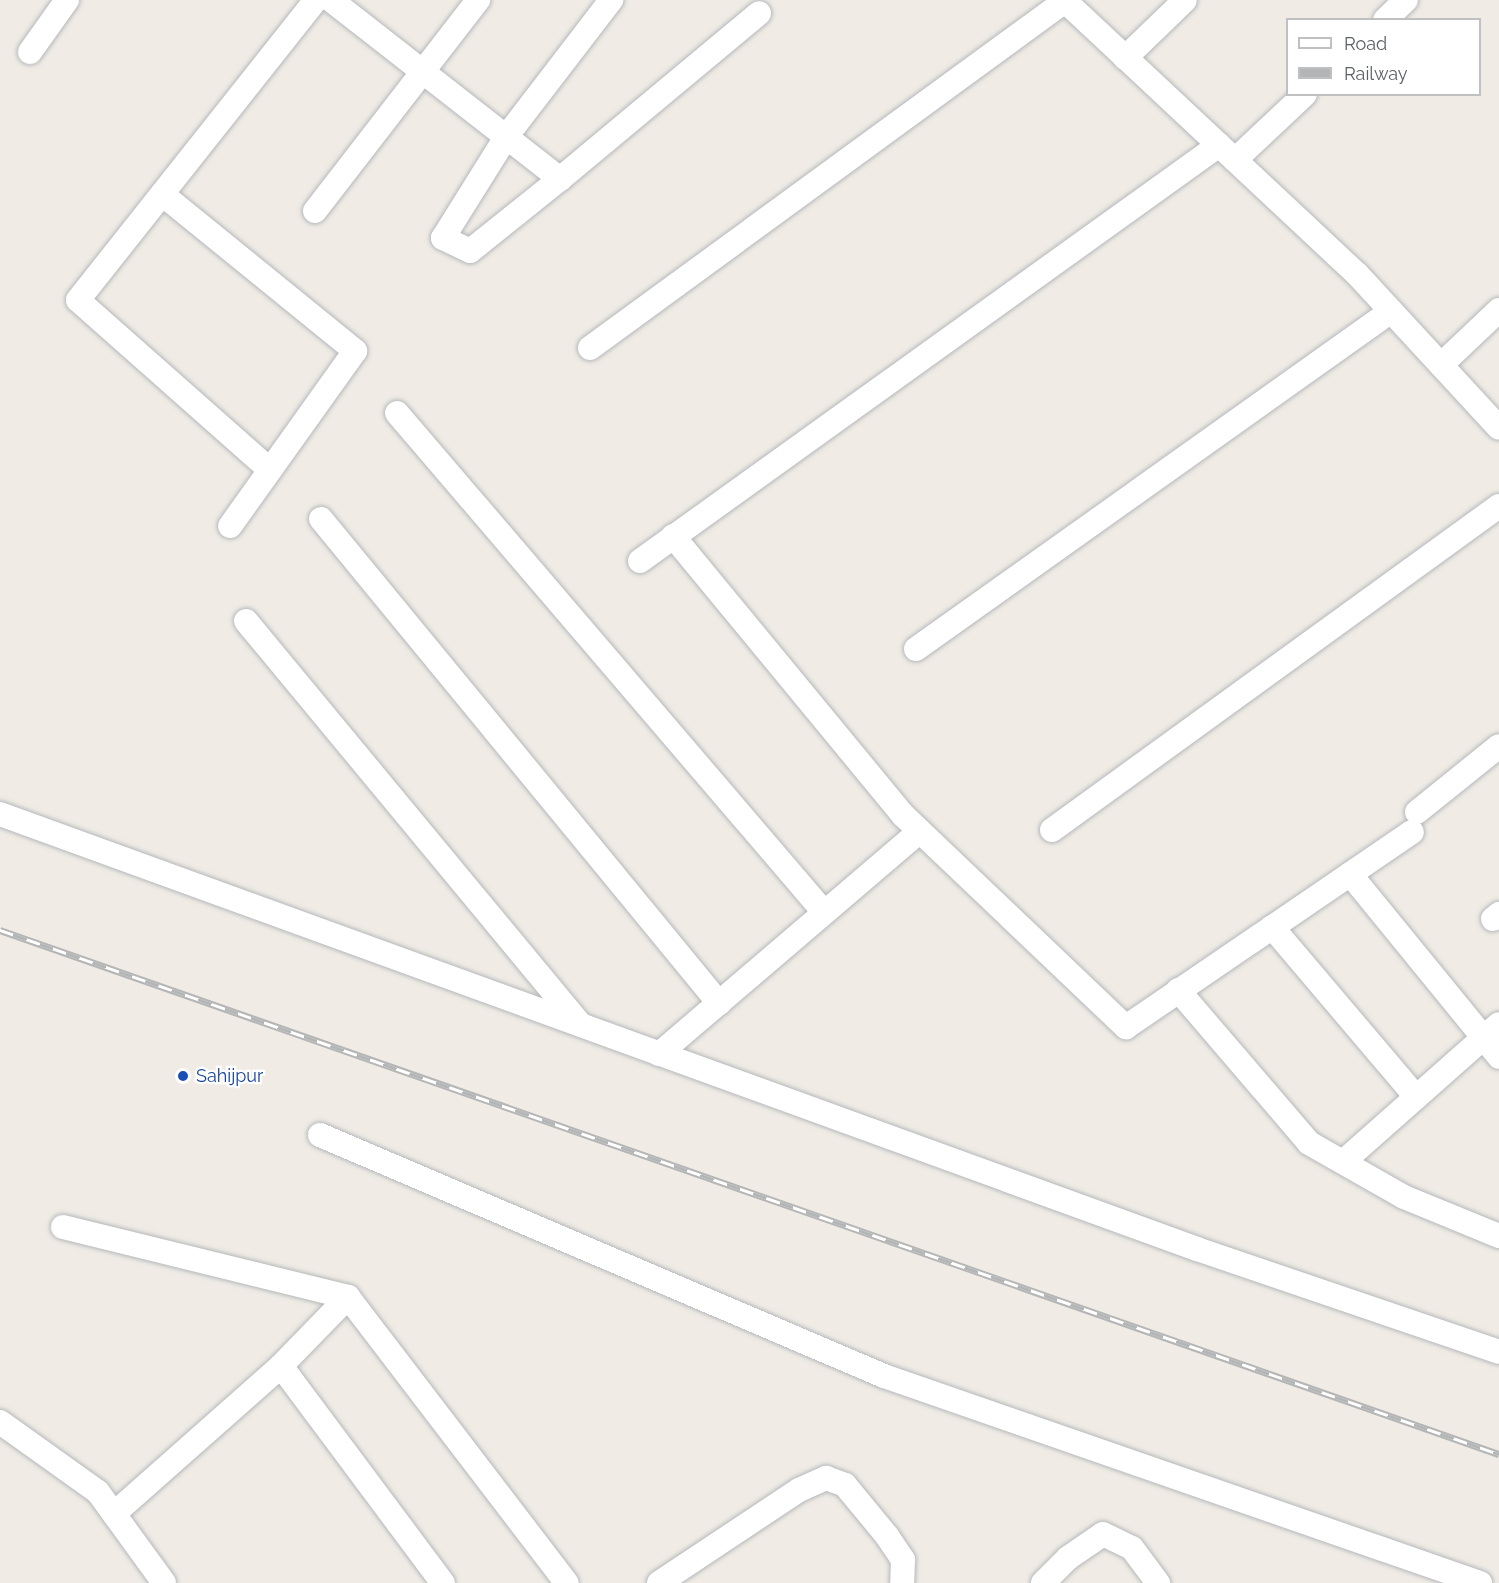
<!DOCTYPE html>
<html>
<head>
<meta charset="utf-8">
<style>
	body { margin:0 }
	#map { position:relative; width:1499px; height:1583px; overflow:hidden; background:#f0ece5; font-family:Raleway,sans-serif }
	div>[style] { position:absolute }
	.roads { filter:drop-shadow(0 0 2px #b5b8bc) drop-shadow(0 0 2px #b5b8bc) }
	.street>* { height:24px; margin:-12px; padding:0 12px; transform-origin:12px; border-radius:12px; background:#fff }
	.rail>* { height:7px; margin-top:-3.5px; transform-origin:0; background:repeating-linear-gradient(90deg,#fff 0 14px,#b4b5b6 0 28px); box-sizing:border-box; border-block:2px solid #b4b5b6 }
	.dots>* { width:16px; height:16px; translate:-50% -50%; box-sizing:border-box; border:3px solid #fff; border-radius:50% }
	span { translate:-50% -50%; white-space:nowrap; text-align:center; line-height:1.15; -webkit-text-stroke:4.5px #fff; paint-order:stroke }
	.transit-label { font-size:18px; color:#164399 }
	.left { translate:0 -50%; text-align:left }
	.legend { position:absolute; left:1286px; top:18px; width:195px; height:78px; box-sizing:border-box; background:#fff; border:2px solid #bec0c2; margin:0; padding:8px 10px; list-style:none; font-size:18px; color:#5c6166 }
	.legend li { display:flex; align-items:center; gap:12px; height:30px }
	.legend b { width:30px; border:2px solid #bec0c2 }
</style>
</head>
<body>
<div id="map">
	<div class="roads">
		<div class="street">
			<div style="left:331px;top:0;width:291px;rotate:38deg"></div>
			<div style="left:560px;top:179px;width:259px;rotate:-39.8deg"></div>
			<div style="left:1064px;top:0;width:401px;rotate:43.1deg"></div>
			<div style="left:1357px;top:274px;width:209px;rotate:47.3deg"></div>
			<div style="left:1385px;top:20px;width:29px;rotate:-44deg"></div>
			<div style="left:30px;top:52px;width:64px;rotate:-54.6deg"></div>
			<div style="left:1125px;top:58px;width:83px;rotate:-44deg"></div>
			<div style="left:1235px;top:160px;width:96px;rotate:-43.3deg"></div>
			<div style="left:560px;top:179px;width:115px;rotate:141.3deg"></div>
			<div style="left:470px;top:251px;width:30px;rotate:-154deg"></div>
			<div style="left:443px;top:238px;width:119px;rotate:-58deg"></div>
			<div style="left:506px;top:137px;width:173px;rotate:-52.5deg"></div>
			<div style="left:162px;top:194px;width:249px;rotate:39.1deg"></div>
			<div style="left:355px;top:351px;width:215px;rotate:125.5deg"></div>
			<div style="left:315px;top:211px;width:267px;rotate:-52.3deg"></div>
			<div style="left:590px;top:348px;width:588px;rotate:-36.15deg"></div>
			<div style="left:1441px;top:365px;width:80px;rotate:-43.5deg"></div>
			<div style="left:397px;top:413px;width:657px;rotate:49.45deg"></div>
			<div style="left:270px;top:470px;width:256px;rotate:-138.5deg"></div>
			<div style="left:78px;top:300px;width:383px;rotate:-51.6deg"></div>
			<div style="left:321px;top:519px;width:627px;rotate:50.57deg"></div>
			<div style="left:673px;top:536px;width:362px;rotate:50.5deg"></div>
			<div style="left:903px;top:815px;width:308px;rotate:43.6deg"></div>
			<div style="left:1126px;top:1027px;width:346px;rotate:-34.3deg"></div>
			<div style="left:640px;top:561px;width:713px;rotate:-35.7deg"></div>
			<div style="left:246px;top:621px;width:522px;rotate:50.36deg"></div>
			<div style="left:916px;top:649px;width:583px;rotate:-35.43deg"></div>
			<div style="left:1417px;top:812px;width:105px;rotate:-38.8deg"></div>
			<div style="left:0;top:814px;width:1274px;rotate:19.97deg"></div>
			<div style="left:1197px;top:1249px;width:319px;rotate:18.8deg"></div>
			<div style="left:1052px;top:830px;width:552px;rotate:-35.94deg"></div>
			<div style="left:1350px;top:874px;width:236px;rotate:50.8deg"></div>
			<div style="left:1493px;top:919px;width:8px;rotate:-40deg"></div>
			<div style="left:1272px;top:927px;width:223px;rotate:49.7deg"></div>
			<div style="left:1178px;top:990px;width:201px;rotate:49.4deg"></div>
			<div style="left:1309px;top:1143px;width:109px;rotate:29.6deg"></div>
			<div style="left:1404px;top:1197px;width:103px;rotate:22.3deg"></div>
			<div style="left:659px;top:1054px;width:343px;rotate:-40.5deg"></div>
			<div style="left:320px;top:1135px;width:613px;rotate:23.14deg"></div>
			<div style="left:884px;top:1376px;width:631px;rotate:19.15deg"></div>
			<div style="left:1343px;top:1162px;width:208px;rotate:-41.5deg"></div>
			<div style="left:63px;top:1227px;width:293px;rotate:13.8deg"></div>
			<div style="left:348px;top:1297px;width:96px;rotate:134.2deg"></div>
			<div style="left:281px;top:1366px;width:223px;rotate:138.5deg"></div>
			<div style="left:348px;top:1297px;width:360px;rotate:52.6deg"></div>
			<div style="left:281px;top:1366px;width:271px;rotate:53.3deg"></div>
			<div style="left:0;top:1422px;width:120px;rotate:35.5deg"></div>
			<div style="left:98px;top:1492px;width:112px;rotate:54deg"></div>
			<div style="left:659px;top:1583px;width:168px;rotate:-33.6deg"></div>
			<div style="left:799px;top:1490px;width:30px;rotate:-24deg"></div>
			<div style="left:826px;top:1478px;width:20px;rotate:20deg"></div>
			<div style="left:845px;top:1485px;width:66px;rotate:50.5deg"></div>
			<div style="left:887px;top:1536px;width:29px;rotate:56deg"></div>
			<div style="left:903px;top:1560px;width:23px;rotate:92deg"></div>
			<div style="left:1043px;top:1583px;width:35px;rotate:-45deg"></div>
			<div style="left:1068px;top:1558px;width:42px;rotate:-34.4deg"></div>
			<div style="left:1103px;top:1534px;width:32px;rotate:26deg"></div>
			<div style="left:1132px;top:1548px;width:44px;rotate:53.4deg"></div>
		</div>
	</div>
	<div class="rail">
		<div style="left:0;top:930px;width:1588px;rotate:19.27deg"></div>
	</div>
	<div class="dots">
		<div style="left:183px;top:1076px;background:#1a4fb4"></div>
	</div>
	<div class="transit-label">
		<span class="left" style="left:196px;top:1076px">Sahijpur</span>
	</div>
	<ul class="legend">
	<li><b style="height:8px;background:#fff"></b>Road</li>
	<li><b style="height:8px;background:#b4b5b6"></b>Railway</li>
	</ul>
</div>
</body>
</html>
